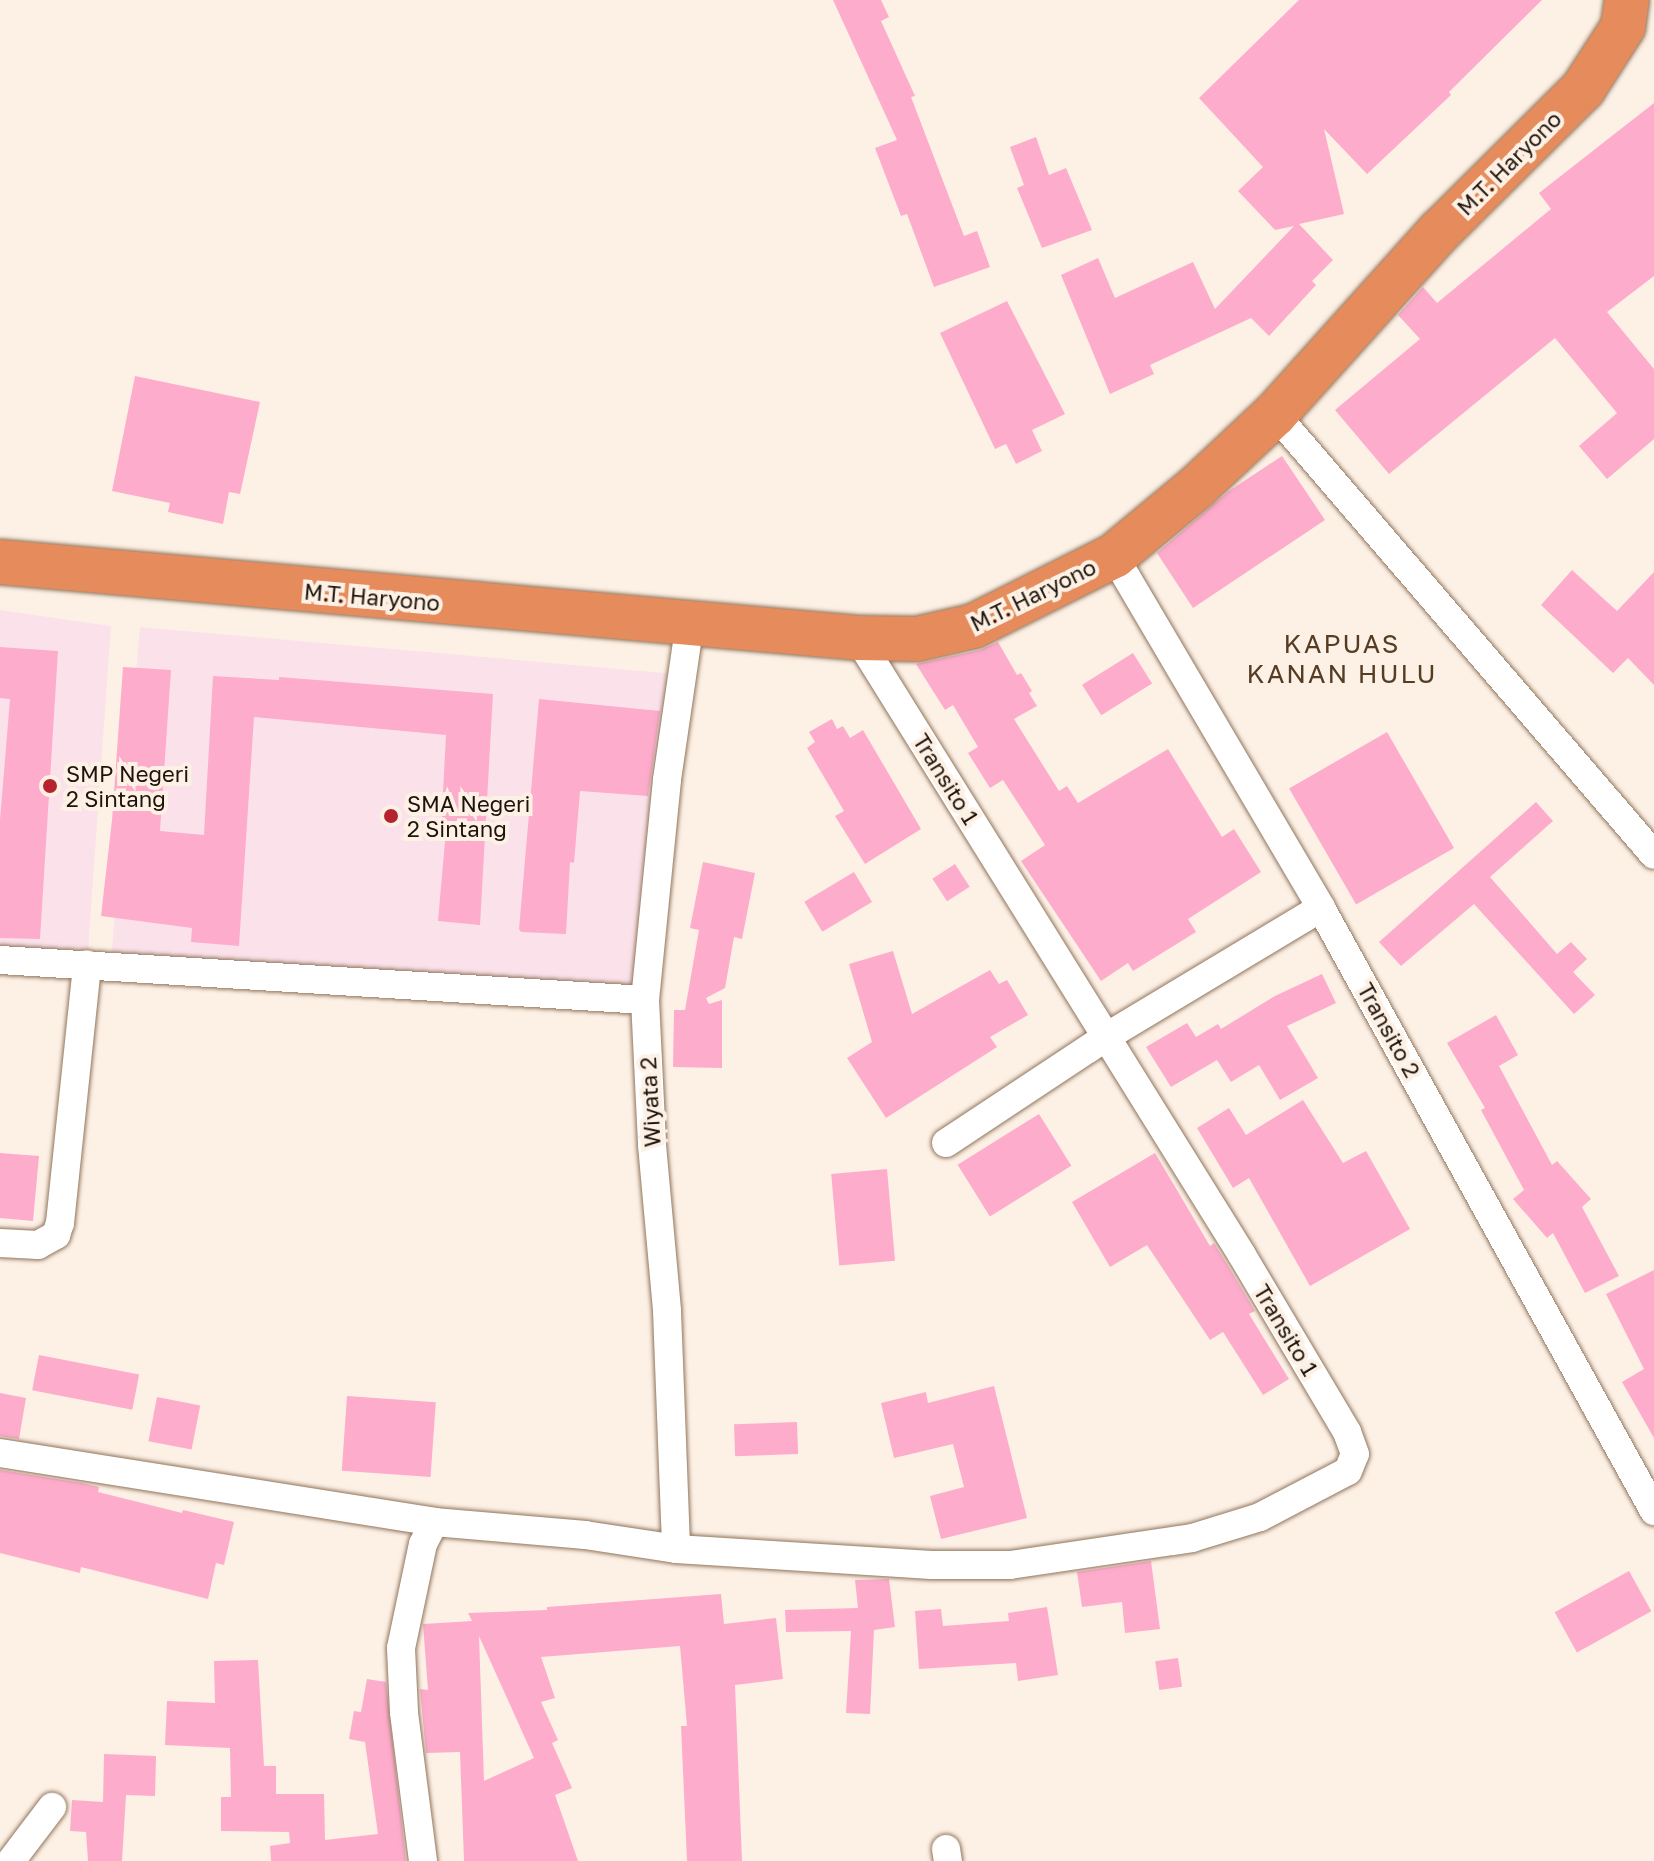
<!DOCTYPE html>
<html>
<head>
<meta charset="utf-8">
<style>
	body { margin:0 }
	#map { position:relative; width:1654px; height:1861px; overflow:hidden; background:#fdf1e6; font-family:"Golos Text",sans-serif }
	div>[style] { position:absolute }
	.education>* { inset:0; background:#fbe2ea; transform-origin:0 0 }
	.building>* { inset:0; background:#feaccc; transform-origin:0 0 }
	.roads { filter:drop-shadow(0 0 2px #91755c) drop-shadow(0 0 2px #91755c) }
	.street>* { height:28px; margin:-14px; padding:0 14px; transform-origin:14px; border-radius:14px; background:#fff }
	.highway>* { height:44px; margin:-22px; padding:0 22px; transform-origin:22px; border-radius:22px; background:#e68b5b }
	.dots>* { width:22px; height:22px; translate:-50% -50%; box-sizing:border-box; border:4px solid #fdf1e6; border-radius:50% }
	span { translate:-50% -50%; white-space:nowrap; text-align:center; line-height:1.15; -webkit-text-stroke:8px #fdf1e6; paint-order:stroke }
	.street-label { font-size:22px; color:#1e130a }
	.poi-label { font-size:22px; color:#1e130a }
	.left { translate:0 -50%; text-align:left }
	.quarter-label { font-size:26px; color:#553c25; letter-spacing:2px }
</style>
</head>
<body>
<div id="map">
	<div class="education">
		<div style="clip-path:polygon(0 610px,111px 626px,88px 951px,0 947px)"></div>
		<div style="left:140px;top:627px;width:535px;height:330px;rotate:5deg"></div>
	</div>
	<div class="building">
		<div style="clip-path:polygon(833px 0,881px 0,889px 17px,881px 21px,915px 96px,911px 97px,964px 236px,977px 231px,990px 267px,934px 287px,907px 214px,901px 216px,875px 148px,897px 140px)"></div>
		<div style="clip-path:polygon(1299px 0,1542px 0,1449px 92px,1451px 95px,1367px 174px,1324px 129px,1344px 214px,1299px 224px,1333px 260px,1312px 281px,1316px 285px,1269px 336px,1251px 318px,1150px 365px,1154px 374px,1110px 394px,1061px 275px,1098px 258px,1115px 298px,1193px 262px,1215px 309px,1294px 226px,1275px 230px,1238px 191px,1263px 167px,1199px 98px)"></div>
		<div style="clip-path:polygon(1654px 103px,1654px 276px,1607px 312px,1654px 369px,1654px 439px,1607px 479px,1579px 446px,1617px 413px,1555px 338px,1389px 474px,1335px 410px,1420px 339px,1398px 315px,1423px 287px,1437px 303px,1551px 209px,1539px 193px)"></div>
		<div style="clip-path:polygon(1036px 137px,1049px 175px,1066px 168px,1092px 230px,1042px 248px,1017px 188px,1024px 185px,1010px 147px)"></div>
		<div style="clip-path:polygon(1007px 301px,1065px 414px,1032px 430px,1042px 451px,1016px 464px,1006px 444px,995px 449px,940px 333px)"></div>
		<div style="clip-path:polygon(135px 376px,260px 402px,240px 494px,229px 492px,223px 524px,168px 512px,170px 503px,112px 491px)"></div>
		<div style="clip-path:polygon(1282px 456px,1325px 520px,1193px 608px,1157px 553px,1229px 491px)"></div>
		<div style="clip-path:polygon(1572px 570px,1617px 611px,1654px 572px,1654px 685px,1628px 658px,1613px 673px,1541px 605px)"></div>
		<div style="clip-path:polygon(998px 642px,1017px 675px,1021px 673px,1032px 691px,1029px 693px,1037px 706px,1014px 719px,1059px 791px,1067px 786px,1078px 803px,1168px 749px,1222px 837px,1234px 829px,1261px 872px,1188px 919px,1196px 932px,1133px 971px,1128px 963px,1101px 981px,1021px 861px,1045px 845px,1003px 780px,990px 788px,968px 753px,978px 747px,953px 705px,945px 710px,916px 664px,980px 650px)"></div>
		<div style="clip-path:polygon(0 647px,58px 651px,40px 939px,0 938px,0 820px,10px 699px,0 698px)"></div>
		<div style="left:1133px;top:653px;width:36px;height:60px;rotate:58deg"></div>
		<div style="clip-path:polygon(123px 667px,171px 670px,160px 831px,204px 835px,213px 676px,279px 680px,279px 677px,493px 694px,480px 925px,438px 921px,446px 830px,441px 830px,446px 735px,254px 717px,239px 946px,191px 942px,192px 928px,101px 916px,112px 820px)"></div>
		<div style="clip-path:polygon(539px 699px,660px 711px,648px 796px,580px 791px,574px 863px,570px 862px,566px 934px,521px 932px,519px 929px)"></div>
		<div style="clip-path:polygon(832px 719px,837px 729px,843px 726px,850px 738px,863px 730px,921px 829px,865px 864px,835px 816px,844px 811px,807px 748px,815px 742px,809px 732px)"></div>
		<div style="left:1387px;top:732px;width:134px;height:113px;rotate:60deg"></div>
		<div style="clip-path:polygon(1536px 802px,1553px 821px,1490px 877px,1557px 954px,1571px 942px,1587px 959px,1573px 972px,1595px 995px,1574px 1014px,1474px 904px,1401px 966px,1379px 942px)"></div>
		<div style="clip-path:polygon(703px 862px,755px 873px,742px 939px,734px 937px,725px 988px,706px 998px,709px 1004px,722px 1000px,722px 1068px,673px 1067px,674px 1010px,685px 1010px,699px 930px,690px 928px)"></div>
		<div style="left:955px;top:864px;width:27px;height:27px;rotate:57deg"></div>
		<div style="left:854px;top:872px;width:35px;height:58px;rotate:59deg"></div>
		<div style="clip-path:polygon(893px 951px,912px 1014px,990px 970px,999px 984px,1007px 980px,1028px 1015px,990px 1037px,997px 1047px,886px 1118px,847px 1058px,872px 1042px,849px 964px)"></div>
		<div style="clip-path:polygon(1322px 974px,1336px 1003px,1287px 1026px,1318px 1078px,1280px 1100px,1259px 1065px,1231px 1082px,1217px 1060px,1171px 1087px,1146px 1047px,1187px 1023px,1196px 1037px,1218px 1024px,1221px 1029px,1275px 996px)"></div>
		<div style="clip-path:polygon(1496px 1015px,1518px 1055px,1499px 1066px,1552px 1165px,1557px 1161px,1591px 1199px,1582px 1207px,1619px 1276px,1585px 1293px,1553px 1233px,1547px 1238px,1513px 1199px,1524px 1190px,1481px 1110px,1485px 1108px,1447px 1043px)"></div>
		<div style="clip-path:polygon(1303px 1100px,1343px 1163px,1366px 1151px,1410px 1229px,1310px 1286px,1249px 1178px,1233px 1188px,1197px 1128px,1229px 1108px,1246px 1135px)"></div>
		<div style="left:1039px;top:1114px;width:61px;height:96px;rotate:58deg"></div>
		<div style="clip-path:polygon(0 1153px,39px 1156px,33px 1221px,0 1218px)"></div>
		<div style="clip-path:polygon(1155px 1153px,1210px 1246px,1214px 1243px,1227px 1264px,1255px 1311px,1249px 1314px,1289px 1379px,1263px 1395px,1223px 1332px,1210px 1340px,1147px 1245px,1110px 1267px,1072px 1202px)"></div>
		<div style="left:887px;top:1169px;width:92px;height:56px;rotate:85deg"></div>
		<div style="clip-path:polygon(1654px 1270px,1654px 1438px,1622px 1382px,1644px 1369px,1606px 1294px)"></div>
		<div style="left:39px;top:1355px;width:102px;height:36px;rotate:11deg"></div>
		<div style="clip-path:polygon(994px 1386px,1027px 1518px,941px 1539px,930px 1496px,964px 1487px,953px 1444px,894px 1458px,881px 1403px,926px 1392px,928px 1403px)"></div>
		<div style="clip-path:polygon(0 1393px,26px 1398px,19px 1439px,0 1436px)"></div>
		<div style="left:347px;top:1396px;width:89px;height:75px;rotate:4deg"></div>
		<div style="left:157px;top:1397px;width:44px;height:45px;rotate:11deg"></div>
		<div style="left:797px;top:1422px;width:32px;height:63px;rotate:88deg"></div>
		<div style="clip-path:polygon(0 1470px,82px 1483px,99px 1487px,98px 1492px,182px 1513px,183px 1510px,234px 1522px,224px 1565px,216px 1563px,208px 1599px,81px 1567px,80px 1573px,0 1553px)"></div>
		<div style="clip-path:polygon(1151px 1561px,1160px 1629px,1125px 1633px,1122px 1602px,1082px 1607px,1077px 1572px)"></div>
		<div style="left:1629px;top:1571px;width:46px;height:85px;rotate:61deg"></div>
		<div style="clip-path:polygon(889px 1579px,895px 1627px,874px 1630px,870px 1714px,846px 1713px,851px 1631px,786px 1632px,785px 1610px,858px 1608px,855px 1580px)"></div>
		<div style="clip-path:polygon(evenodd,721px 1594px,724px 1624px,776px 1618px,783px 1679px,735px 1685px,742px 1861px,687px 1861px,681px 1726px,687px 1726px,680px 1646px,541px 1657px,555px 1698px,541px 1702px,558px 1740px,552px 1743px,572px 1788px,555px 1795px,578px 1861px,464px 1861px,460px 1752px,426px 1753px,420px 1689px,428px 1690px,423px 1624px,472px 1621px,468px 1613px,547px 1610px,547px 1607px,721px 1594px,479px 1636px,534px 1758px,484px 1781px,479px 1636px)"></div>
		<div style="clip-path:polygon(1047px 1607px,1058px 1675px,1018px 1681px,1016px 1663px,919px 1669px,915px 1611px,941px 1609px,943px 1626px,1009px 1621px,1008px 1613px)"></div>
		<div style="left:1178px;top:1658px;width:29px;height:23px;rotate:82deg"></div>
		<div style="clip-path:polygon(258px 1660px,264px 1766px,276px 1766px,276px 1794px,324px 1794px,325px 1840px,378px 1834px,365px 1742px,349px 1739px,354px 1711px,361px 1712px,367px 1679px,386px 1682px,406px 1861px,271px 1861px,270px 1846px,290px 1843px,289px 1832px,221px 1831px,221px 1797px,231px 1797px,230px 1748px,165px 1745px,167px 1701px,215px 1703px,214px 1661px)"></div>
		<div style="clip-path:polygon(104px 1754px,156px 1756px,155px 1796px,126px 1795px,122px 1861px,88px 1861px,86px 1832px,70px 1831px,72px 1800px,103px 1802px)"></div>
	</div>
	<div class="roads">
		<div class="street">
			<div style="left:1275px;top:414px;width:581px;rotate:49.32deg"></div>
			<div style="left:1114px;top:556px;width:408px;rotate:59.5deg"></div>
			<div style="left:1321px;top:908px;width:689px;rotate:61.09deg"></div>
			<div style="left:690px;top:622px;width:160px;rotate:98.3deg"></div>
			<div style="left:667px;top:780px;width:221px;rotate:95.7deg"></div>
			<div style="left:645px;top:1000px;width:145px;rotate:87.2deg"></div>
			<div style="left:652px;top:1145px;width:167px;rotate:84.8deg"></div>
			<div style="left:667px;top:1311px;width:238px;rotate:87.8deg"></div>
			<div style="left:676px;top:1549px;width:256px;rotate:3.6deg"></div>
			<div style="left:932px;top:1565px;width:78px"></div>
			<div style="left:1010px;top:1565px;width:184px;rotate:-8.4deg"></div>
			<div style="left:1192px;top:1538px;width:71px;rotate:-17.2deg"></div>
			<div style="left:1260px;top:1517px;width:99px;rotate:-27.6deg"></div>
			<div style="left:1348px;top:1471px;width:18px;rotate:-68deg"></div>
			<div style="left:1355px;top:1454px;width:23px;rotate:-110deg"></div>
			<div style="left:1347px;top:1432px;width:206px;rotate:-120.7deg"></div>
			<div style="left:1242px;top:1255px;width:727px;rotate:-121.9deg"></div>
			<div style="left:0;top:960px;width:646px;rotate:3.55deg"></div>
			<div style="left:946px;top:1143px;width:192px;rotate:-33.5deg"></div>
			<div style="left:1106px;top:1037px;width:251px;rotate:-31deg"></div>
			<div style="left:0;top:1243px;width:38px;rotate:3deg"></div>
			<div style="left:38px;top:1245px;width:21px;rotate:-29deg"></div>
			<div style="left:56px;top:1235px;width:13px;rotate:-72deg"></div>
			<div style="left:60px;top:1223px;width:260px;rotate:-84deg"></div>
			<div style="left:0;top:1453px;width:439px;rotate:9deg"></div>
			<div style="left:946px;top:1849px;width:12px;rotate:81deg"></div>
			<div style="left:11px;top:1861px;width:68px;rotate:-52.8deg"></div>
			<div style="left:423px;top:1861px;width:150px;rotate:-97.3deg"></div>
			<div style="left:404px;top:1712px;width:64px;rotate:-92.7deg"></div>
			<div style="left:401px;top:1648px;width:106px;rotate:-78.1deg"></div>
			<div style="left:423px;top:1544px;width:25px;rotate:-63deg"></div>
			<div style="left:434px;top:1522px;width:152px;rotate:4.9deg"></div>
			<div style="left:585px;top:1535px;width:92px;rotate:8.7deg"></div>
		</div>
		<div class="highway">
			<div style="left:0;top:562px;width:861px;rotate:5.06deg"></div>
			<div style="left:858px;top:638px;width:59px;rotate:1deg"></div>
			<div style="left:917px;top:639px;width:58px;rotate:-12.8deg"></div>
			<div style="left:974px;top:626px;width:157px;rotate:-26.6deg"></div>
			<div style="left:1114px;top:556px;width:108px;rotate:-39.7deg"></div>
			<div style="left:1197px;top:487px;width:107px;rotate:-43.1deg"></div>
			<div style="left:1275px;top:414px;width:246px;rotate:-48deg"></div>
			<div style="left:1440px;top:231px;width:202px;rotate:-44.8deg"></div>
			<div style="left:1583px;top:89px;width:74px;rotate:-57.2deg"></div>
			<div style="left:1623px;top:27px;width:27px;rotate:-82deg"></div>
		</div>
	</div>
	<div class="dots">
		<div style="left:50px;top:786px;background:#b5242e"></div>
		<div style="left:391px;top:816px;background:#b5242e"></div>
	</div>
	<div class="street-label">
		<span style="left:1509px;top:163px;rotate:-45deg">M.T. Haryono</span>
		<span style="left:1033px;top:595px;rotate:-26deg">M.T. Haryono</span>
		<span style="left:372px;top:597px;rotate:5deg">M.T. Haryono</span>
		<span style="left:946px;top:779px;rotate:58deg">Transito 1</span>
		<span style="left:1389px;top:1030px;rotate:61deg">Transito 2</span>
		<span style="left:650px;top:1102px;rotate:-93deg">Wiyata 2</span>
		<span style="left:1286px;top:1330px;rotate:59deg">Transito 1</span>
	</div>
	<div class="poi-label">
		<span class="left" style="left:66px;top:786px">SMP Negeri<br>2 Sintang</span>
		<span class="left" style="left:407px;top:816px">SMA Negeri<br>2 Sintang</span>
	</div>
	<div class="quarter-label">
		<span style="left:1342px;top:659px">KAPUAS<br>KANAN HULU</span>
	</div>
</div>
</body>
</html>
